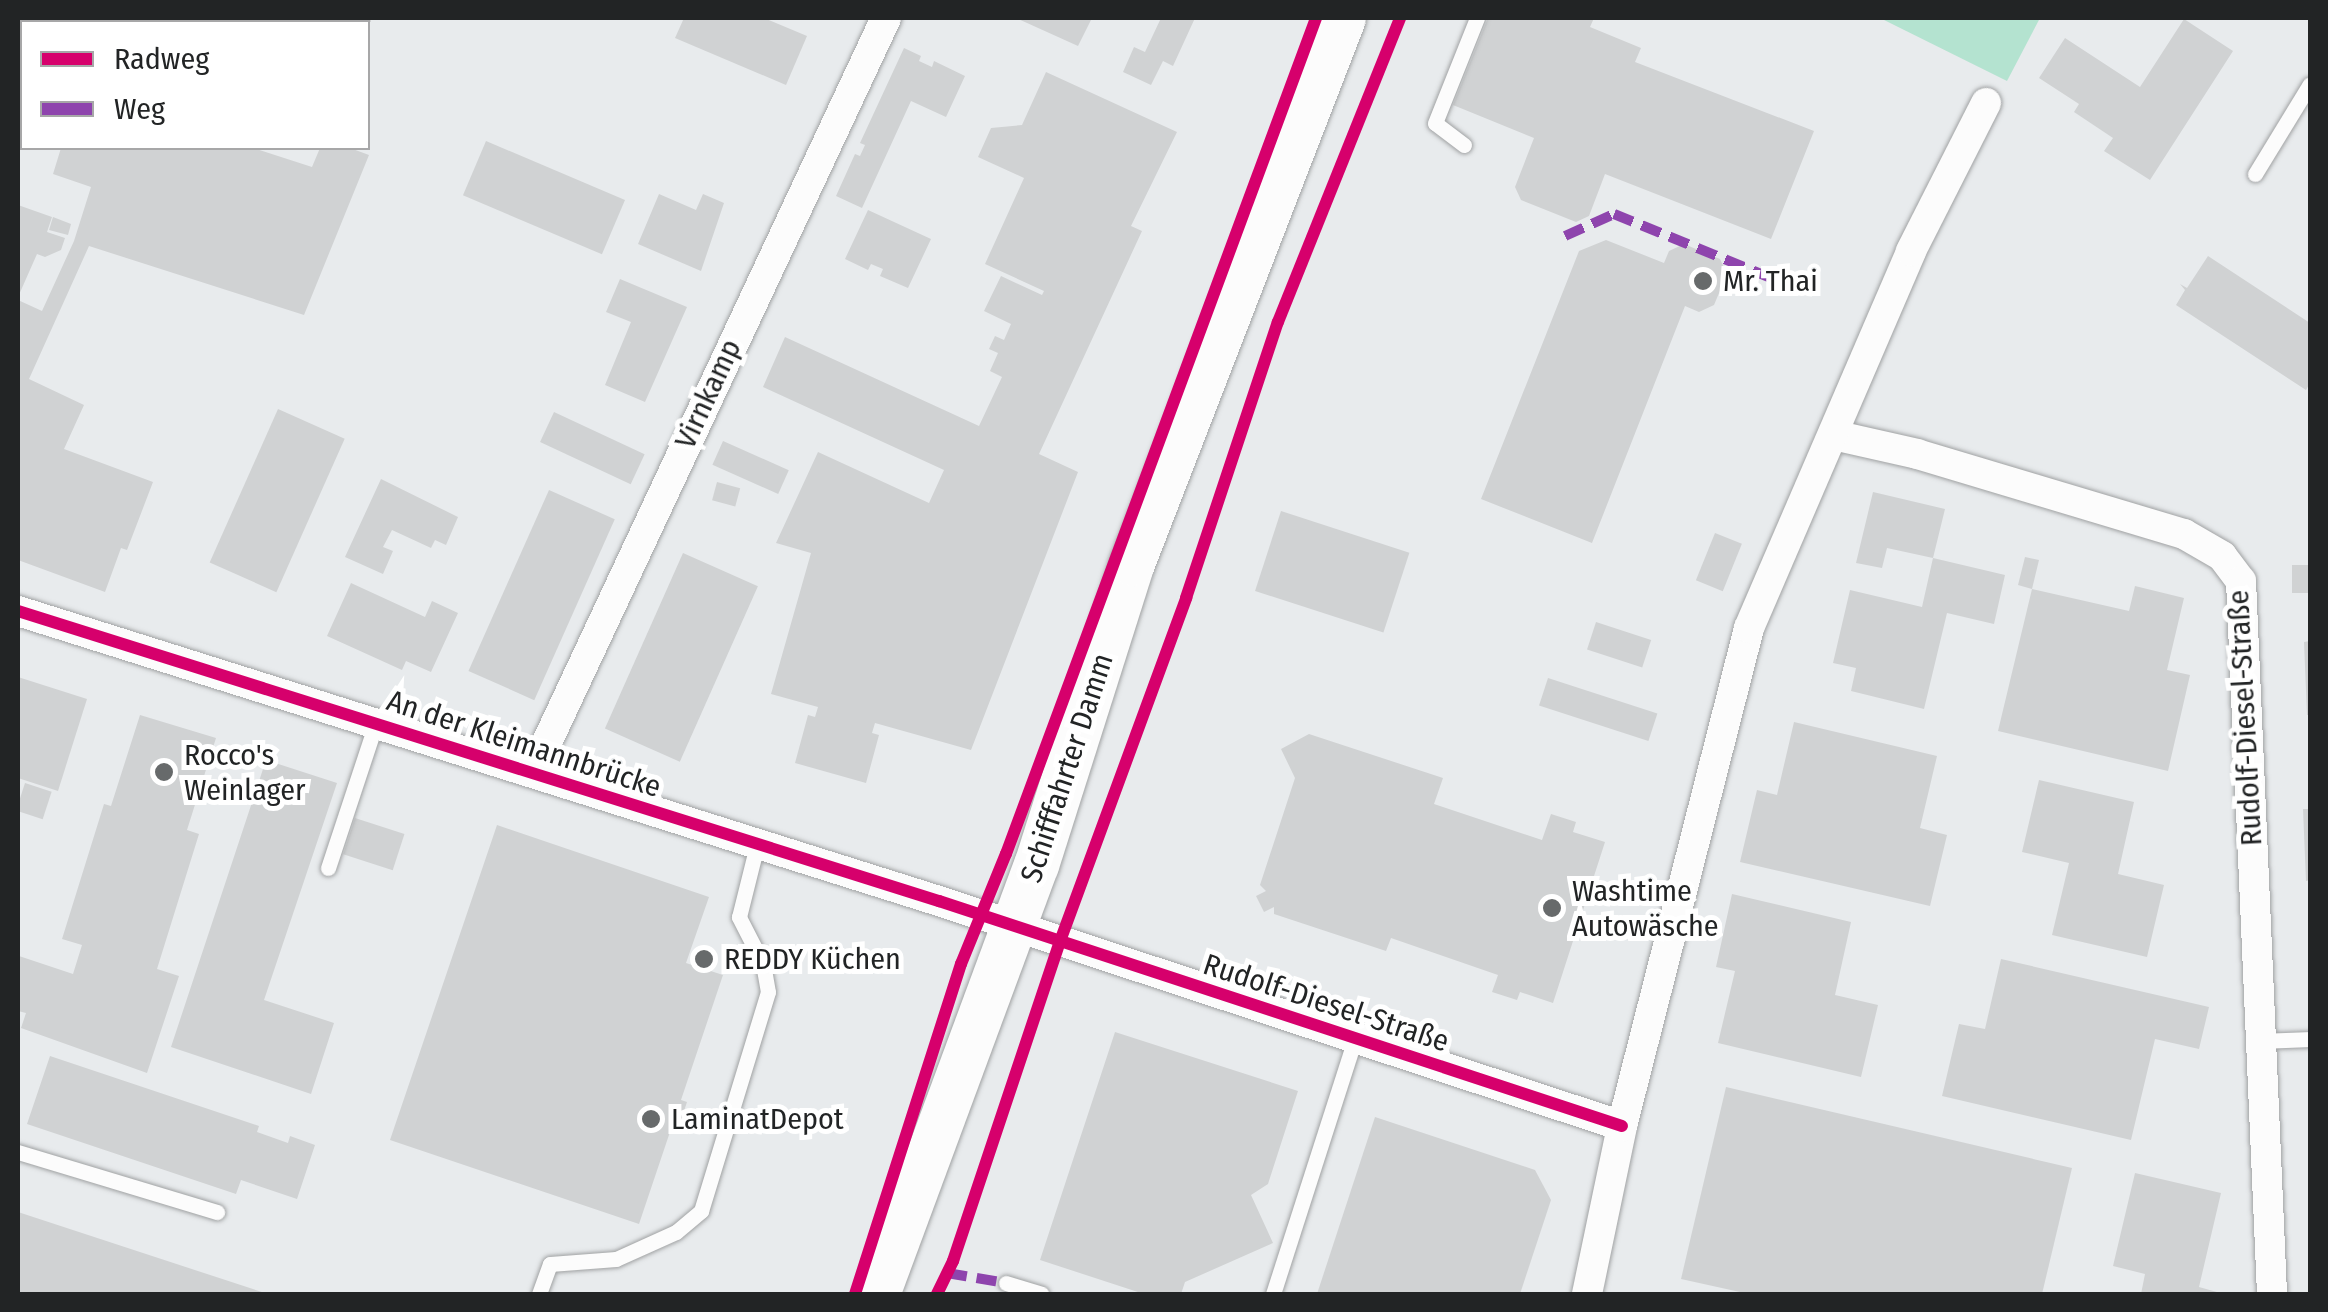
<!DOCTYPE html>
<html>
<head>
<meta charset="utf-8">
<style>
	body { margin:0 }
	#map { position:relative; width:2328px; height:1312px; overflow:hidden; background:#e8ebed; font-family:"Fira Sans Condensed",sans-serif }
	div>[style] { position:absolute }
	.green>* { inset:0; background:#b4e3d0 }
	.building>* { inset:0; background:#d0d2d3; transform-origin:0 0 }
	.roads { filter:drop-shadow(0 0 2px #a0a2a3) drop-shadow(0 0 2px #a0a2a3) }
	.lane>* { height:15px; margin:-7.5px; padding:0 7.5px; transform-origin:7.5px; border-radius:7.5px; background:#fcfcfc }
	.street>* { height:30px; margin:-15px; padding:0 15px; transform-origin:15px; border-radius:15px; background:#fcfcfc }
	.secondary>* { height:45px; margin:-22.5px; padding:0 22.5px; transform-origin:22.5px; border-radius:22.5px; background:#fcfcfc }
	.quiet>* { height:10px; margin-top:-5px; transform-origin:0; background:repeating-linear-gradient(90deg,#8e44ad 0 20px,transparent 0 30px) }
	.cycleway>* { height:12px; margin:-6px; padding:0 6px; transform-origin:6px; border-radius:6px; background:#d6006c }
	.dots>* { width:28px; height:28px; translate:-50% -50%; box-sizing:border-box; border:5px solid #fff; border-radius:50% }
	span { translate:-50% -50%; white-space:nowrap; text-align:center; line-height:1.15; -webkit-text-stroke:10px #fff; paint-order:stroke }
	.poi-label { font-size:30px; color:#222425 }
	.left { translate:0 -50%; text-align:left }
	.street-label { font-size:30px; color:#222425 }
	.frame { position:absolute; inset:0; border:20px solid #222425; pointer-events:none }
	.legend { position:absolute; left:20px; top:20px; width:350px; height:130px; box-sizing:border-box; background:#fff; border:2px solid #a7a7a8; margin:0; padding:12px 18px; list-style:none; font-size:30px; color:#222425 }
	.legend li { display:flex; align-items:center; gap:20px; height:50px }
	.legend b { width:50px; border:2px solid #a7a7a8 }
</style>
</head>
<body>
<div id="map">
	<div class="green">
		<div style="clip-path:polygon(1880px 18px,2040px 18px,2007px 81px)"></div>
	</div>
	<div class="building">
		<div style="clip-path:polygon(18px 18px,68px 18px,67px 22px,22px 22px,22px 58px,18px 57px)"></div>
		<div style="clip-path:polygon(216px 18px,262px 18px,260px 22px)"></div>
		<div style="left:311px;top:18px;width:60px;height:4px"></div>
		<div style="clip-path:polygon(684px 18px,764px 18px,807px 36px,786px 85px,675px 38px)"></div>
		<div style="clip-path:polygon(1016px 18px,1092px 18px,1078px 46px)"></div>
		<div style="clip-path:polygon(1161px 18px,1195px 18px,1173px 66px,1163px 61px,1151px 85px,1123px 72px,1134px 47px,1145px 52px)"></div>
		<div style="clip-path:polygon(1488px 18px,1594px 18px,1590px 27px,1641px 48px,1635px 62px,1814px 131px,1771px 239px,1605px 174px,1589px 216px,1576px 222px,1521px 200px,1515px 187px,1534px 138px,1453px 105px)"></div>
		<div style="clip-path:polygon(2184px 19px,2233px 51px,2150px 180px,2104px 151px,2113px 138px,2074px 112px,2079px 104px,2039px 78px,2065px 38px,2140px 87px)"></div>
		<div style="clip-path:polygon(904px 48px,921px 56px,919px 61px,932px 67px,934px 61px,965px 76px,946px 117px,911px 101px,862px 208px,836px 196px,855px 154px,860px 156px,865px 145px,860px 143px)"></div>
		<div style="clip-path:polygon(1046px 72px,1177px 132px,1131px 226px,1142px 231px,1039px 454px,1078px 472px,971px 750px,875px 723px,872px 733px,879px 735px,866px 783px,795px 763px,808px 715px,815px 717px,818px 707px,771px 694px,811px 553px,776px 543px,818px 452px,929px 503px,944px 470px,763px 387px,785px 337px,979px 426px,1002px 377px,990px 371px,998px 353px,989px 349px,995px 336px,1004px 340px,1011px 324px,984px 311px,1001px 276px,1042px 295px,1044px 291px,985px 264px,1024px 178px,978px 157px,991px 128px,1022px 125px)"></div>
		<div style="left:486px;top:141px;width:151px;height:59px;rotate:23deg"></div>
		<div style="clip-path:polygon(61px 148px,253px 148px,312px 167px,320px 148px,350px 148px,369px 155px,304px 315px,89px 246px,29px 379px,84px 405px,64px 449px,153px 482px,127px 550px,121px 548px,105px 592px,18px 560px,18px 300px,42px 311px,74px 241px,91px 187px,53px 174px)"></div>
		<div style="clip-path:polygon(659px 194px,696px 210px,703px 194px,724px 203px,701px 271px,638px 244px)"></div>
		<div style="clip-path:polygon(18px 205px,52px 217px,47px 232px,65px 238px,61px 250px,45px 257px,37px 254px,18px 297px)"></div>
		<div style="clip-path:polygon(868px 210px,931px 239px,908px 288px,880px 276px,883px 269px,871px 264px,868px 270px,845px 259px)"></div>
		<div style="clip-path:polygon(53px 217px,71px 224px,68px 235px,49px 230px)"></div>
		<div style="clip-path:polygon(1606px 240px,1664px 263px,1669px 251px,1684px 244px,1720px 259px,1727px 274px,1714px 305px,1699px 312px,1685px 306px,1592px 543px,1481px 499px,1579px 251px)"></div>
		<div style="clip-path:polygon(2208px 256px,2310px 323px,2310px 383px,2306px 390px,2176px 305px,2185px 290px,2180px 284px,2187px 288px)"></div>
		<div style="clip-path:polygon(620px 279px,687px 307px,645px 402px,605px 385px,631px 322px,606px 312px)"></div>
		<div style="left:278px;top:409px;width:73px;height:168px;rotate:24deg"></div>
		<div style="left:554px;top:412px;width:100px;height:33px;rotate:25deg"></div>
		<div style="left:723px;top:441px;width:72px;height:26px;rotate:24deg"></div>
		<div style="clip-path:polygon(381px 479px,458px 517px,446px 545px,435px 540px,431px 548px,392px 530px,383px 547px,393px 551px,383px 574px,345px 557px)"></div>
		<div style="left:717px;top:482px;width:24px;height:19px;rotate:15deg"></div>
		<div style="left:549px;top:490px;width:72px;height:198px;rotate:24deg"></div>
		<div style="clip-path:polygon(1873px 492px,1945px 509px,1933px 558px,1887px 548px,1882px 568px,1856px 563px)"></div>
		<div style="left:1281px;top:511px;width:135px;height:84px;rotate:18deg"></div>
		<div style="left:1715px;top:533px;width:29px;height:51px;rotate:22deg"></div>
		<div style="left:683px;top:553px;width:82px;height:192px;rotate:24deg"></div>
		<div style="clip-path:polygon(2025px 557px,2039px 560px,2032px 589px,2129px 611px,2135px 586px,2184px 598px,2167px 670px,2190px 675px,2168px 771px,1998px 731px,2032px 589px,2018px 585px)"></div>
		<div style="clip-path:polygon(1933px 558px,2005px 575px,1994px 624px,1947px 613px,1924px 709px,1851px 691px,1856px 668px,1833px 663px,1850px 590px,1922px 607px)"></div>
		<div style="left:2292px;top:565px;width:16px;height:28px"></div>
		<div style="clip-path:polygon(351px 583px,425px 617px,432px 601px,458px 613px,431px 672px,406px 661px,402px 670px,327px 636px)"></div>
		<div style="left:1596px;top:622px;width:58px;height:29px;rotate:18deg"></div>
		<div style="clip-path:polygon(2310px 641px,2310px 715px,2307px 715px,2304px 642px)"></div>
		<div style="clip-path:polygon(18px 677px,87px 699px,58px 791px,18px 778px)"></div>
		<div style="left:1548px;top:678px;width:115px;height:29px;rotate:18deg"></div>
		<div style="clip-path:polygon(140px 715px,216px 738px,187px 830px,199px 834px,157px 969px,179px 976px,147px 1073px,21px 1028px,26px 1013px,18px 1011px,19px 956px,73px 974px,82px 945px,62px 939px,104px 804px,111px 806px)"></div>
		<div style="clip-path:polygon(1794px 722px,1937px 756px,1920px 828px,1947px 835px,1930px 906px,1740px 862px,1757px 790px,1777px 795px)"></div>
		<div style="clip-path:polygon(1309px 734px,1443px 778px,1434px 804px,1542px 840px,1551px 814px,1576px 822px,1573px 832px,1605px 842px,1553px 1003px,1520px 992px,1517px 1000px,1492px 992px,1498px 975px,1391px 938px,1386px 951px,1274px 914px,1274px 907px,1264px 912px,1256px 896px,1266px 891px,1260px 885px,1295px 778px,1281px 749px)"></div>
		<div style="clip-path:polygon(266px 760px,337px 783px,264px 1000px,334px 1023px,311px 1094px,171px 1047px)"></div>
		<div style="clip-path:polygon(2039px 780px,2134px 802px,2118px 874px,2164px 885px,2147px 957px,2052px 935px,2069px 863px,2022px 852px)"></div>
		<div style="left:25px;top:783px;width:28px;height:29px;rotate:18deg"></div>
		<div style="clip-path:polygon(2303px 809px,2310px 809px,2310px 880px,2306px 881px)"></div>
		<div style="left:355px;top:818px;width:52px;height:38px;rotate:18deg"></div>
		<div style="clip-path:polygon(497px 825px,709px 897px,686px 963px,723px 975px,681px 1100px,687px 1102px,679px 1126px,673px 1123px,639px 1224px,390px 1140px)"></div>
		<div style="clip-path:polygon(1732px 894px,1851px 922px,1835px 995px,1878px 1005px,1861px 1077px,1718px 1043px,1735px 971px,1716px 967px)"></div>
		<div style="clip-path:polygon(2001px 959px,2209px 1007px,2199px 1049px,2155px 1039px,2131px 1140px,1942px 1096px,1959px 1024px,1985px 1029px)"></div>
		<div style="clip-path:polygon(1115px 1032px,1298px 1091px,1268px 1184px,1251px 1195px,1273px 1243px,1185px 1282px,1181px 1294px,1144px 1294px,1040px 1260px)"></div>
		<div style="clip-path:polygon(50px 1056px,259px 1126px,257px 1132px,288px 1143px,290px 1136px,315px 1145px,297px 1199px,241px 1180px,236px 1194px,27px 1124px)"></div>
		<div style="clip-path:polygon(1726px 1087px,2072px 1168px,2042px 1294px,1749px 1294px,1681px 1279px)"></div>
		<div style="clip-path:polygon(1375px 1117px,1535px 1170px,1551px 1200px,1520px 1294px,1317px 1294px)"></div>
		<div style="clip-path:polygon(2135px 1173px,2221px 1193px,2199px 1287px,2224px 1294px,2141px 1294px,2145px 1274px,2113px 1266px)"></div>
		<div style="clip-path:polygon(18px 1212px,268px 1294px,18px 1294px)"></div>
	</div>
	<div class="roads">
		<div class="lane">
			<div style="left:1464px;top:145px;width:36px;rotate:-143deg"></div>
			<div style="left:1435px;top:123px;width:113px;rotate:-68.2deg"></div>
			<div style="left:2255px;top:174px;width:105px;rotate:-58.6deg"></div>
			<div style="left:328px;top:868px;width:153px;rotate:-71.7deg"></div>
			<div style="left:2261px;top:1041px;width:49px;rotate:-2.3deg"></div>
			<div style="left:18px;top:1152px;width:208px;rotate:16.8deg"></div>
			<div style="left:1006px;top:1283px;width:37px;rotate:17deg"></div>
			<div style="left:539px;top:1294px;width:32px;rotate:-70deg"></div>
			<div style="left:550px;top:1264px;width:66px;rotate:-4.3deg"></div>
			<div style="left:616px;top:1259px;width:66px;rotate:-24.2deg"></div>
			<div style="left:676px;top:1232px;width:33px;rotate:-40deg"></div>
			<div style="left:701px;top:1211px;width:229px;rotate:-73deg"></div>
			<div style="left:768px;top:992px;width:28px;rotate:-100deg"></div>
			<div style="left:763px;top:964px;width:53px;rotate:-117.1deg"></div>
			<div style="left:739px;top:917px;width:74px;rotate:-76deg"></div>
			<div style="left:1273px;top:1294px;width:268px;rotate:-72.2deg"></div>
		</div>
		<div class="street">
			<div style="left:1833px;top:435px;width:86px;rotate:12.7deg"></div>
			<div style="left:1917px;top:454px;width:279px;rotate:16.7deg"></div>
			<div style="left:2184px;top:534px;width:44px;rotate:30.1deg"></div>
			<div style="left:2222px;top:556px;width:31px;rotate:53deg"></div>
			<div style="left:2241px;top:581px;width:714px;rotate:87.51deg"></div>
			<div style="left:18px;top:611px;width:966px;rotate:17.48deg"></div>
			<div style="left:939px;top:901px;width:719px;rotate:18.23deg"></div>
			<div style="left:533px;top:772px;width:833px;rotate:-64.91deg"></div>
			<div style="left:1587px;top:1294px;width:172px;rotate:-78.2deg"></div>
			<div style="left:1622px;top:1126px;width:514px;rotate:-75.69deg"></div>
			<div style="left:1749px;top:628px;width:410px;rotate:-66.7deg"></div>
			<div style="left:1911px;top:251px;width:166px;rotate:-63.1deg"></div>
		</div>
		<div class="secondary">
			<div style="left:877px;top:1294px;width:458px;rotate:-69.7deg"></div>
			<div style="left:1036px;top:865px;width:317px;rotate:-72.4deg"></div>
			<div style="left:1132px;top:563px;width:584px;rotate:-68.84deg"></div>
		</div>
	</div>
	<div class="quiet">
		<div style="left:1565px;top:236px;width:54px;rotate:-24.2deg"></div>
		<div style="left:1614px;top:214px;width:201px;rotate:22.2deg"></div>
		<div style="left:947px;top:1273px;width:60px;rotate:9.6deg"></div>
	</div>
	<div class="cycleway">
		<div style="left:18px;top:611px;width:966px;rotate:17.48deg"></div>
		<div style="left:939px;top:901px;width:719px;rotate:18.23deg"></div>
		<div style="left:855px;top:1294px;width:347px;rotate:-72.2deg"></div>
		<div style="left:961px;top:964px;width:119px;rotate:-67.8deg"></div>
		<div style="left:1006px;top:854px;width:892px;rotate:-69.65deg"></div>
		<div style="left:937px;top:1294px;width:37px;rotate:-64deg"></div>
		<div style="left:953px;top:1261px;width:334px;rotate:-71.5deg"></div>
		<div style="left:1059px;top:944px;width:369px;rotate:-69.8deg"></div>
		<div style="left:1186px;top:598px;width:291px;rotate:-71.6deg"></div>
		<div style="left:1278px;top:322px;width:328px;rotate:-68.1deg"></div>
	</div>
	<div class="dots">
		<div style="left:1703px;top:281px;background:#676a6b"></div>
		<div style="left:164px;top:772px;background:#676a6b"></div>
		<div style="left:1552px;top:908px;background:#676a6b"></div>
		<div style="left:704px;top:959px;background:#676a6b"></div>
		<div style="left:651px;top:1119px;background:#676a6b"></div>
	</div>
	<div class="poi-label">
		<span class="left" style="left:1723px;top:281px">Mr. Thai</span>
		<span class="left" style="left:184px;top:772px">Rocco's<br>Weinlager</span>
		<span class="left" style="left:1572px;top:908px">Washtime<br>Autowäsche</span>
		<span class="left" style="left:724px;top:959px">REDDY Küchen</span>
		<span class="left" style="left:671px;top:1119px">LaminatDepot</span>
	</div>
	<div class="street-label">
		<span style="left:708px;top:394px;rotate:-65deg">Virnkamp</span>
		<span style="left:2245px;top:718px;rotate:-93deg">Rudolf-Diesel-Straße</span>
		<span style="left:524px;top:744px;rotate:18deg">An der Kleimannbrücke</span>
		<span style="left:1067px;top:768px;rotate:-72deg">Schifffahrter Damm</span>
		<span style="left:1326px;top:1003px;rotate:18deg">Rudolf-Diesel-Straße</span>
	</div>
	<div class="frame"></div>
	<ul class="legend">
	<li><b style="height:12px;background:#d6006c"></b>Radweg</li>
	<li><b style="height:12px;background:#8e44ad"></b>Weg</li>
	</ul>
</div>
</body>
</html>
